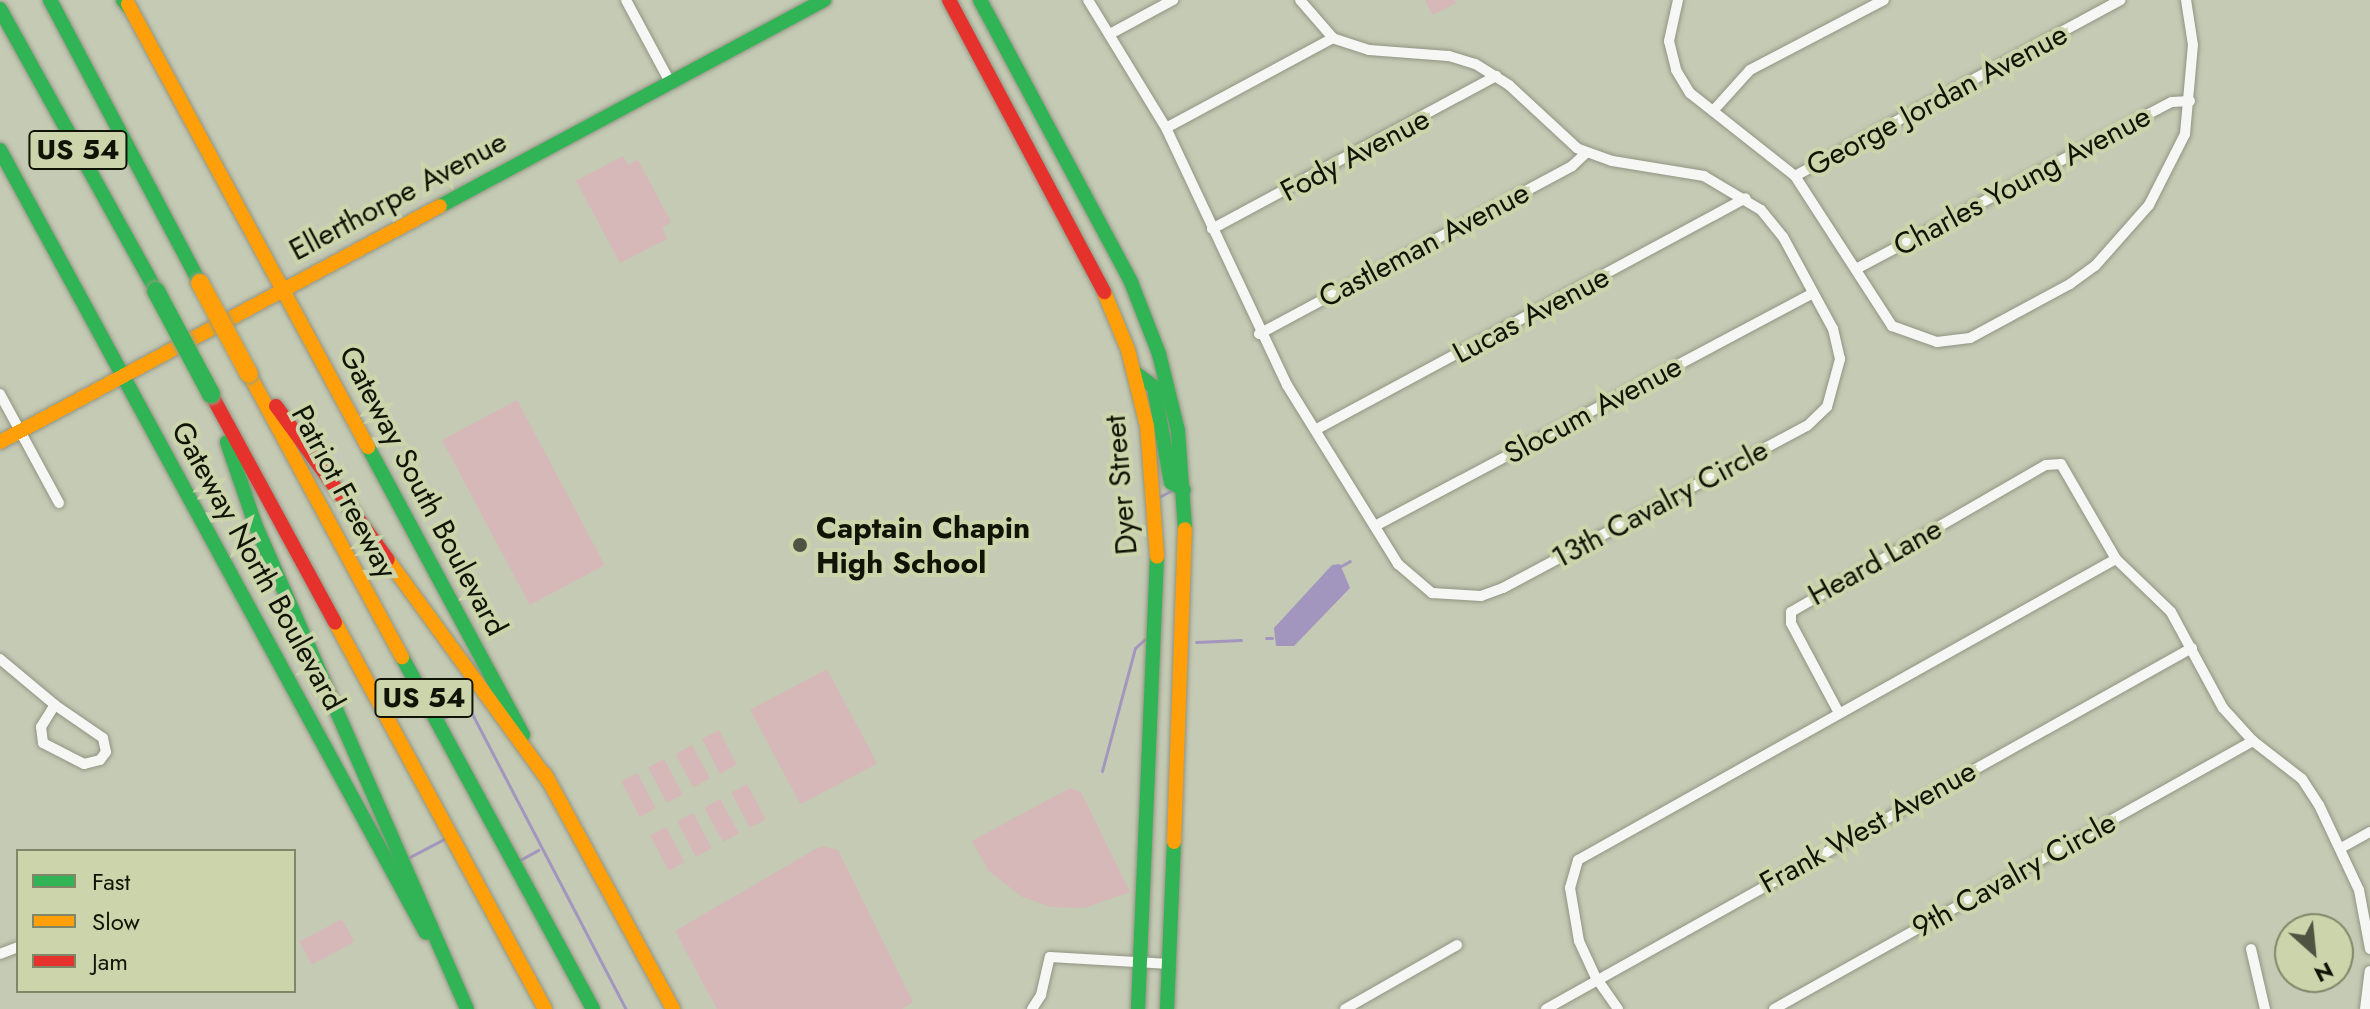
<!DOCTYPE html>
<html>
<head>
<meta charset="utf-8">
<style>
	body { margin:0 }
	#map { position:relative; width:2370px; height:1009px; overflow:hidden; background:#c5cab4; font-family:Jost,sans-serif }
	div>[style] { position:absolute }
	.green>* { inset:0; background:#d6b8b8; transform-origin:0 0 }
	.water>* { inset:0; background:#a396be }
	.stream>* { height:3px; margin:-1.5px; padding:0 1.5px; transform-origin:1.5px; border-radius:1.5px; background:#a396be }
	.roads { filter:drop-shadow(0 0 2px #909482) drop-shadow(0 0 2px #909482) }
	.street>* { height:10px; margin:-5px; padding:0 5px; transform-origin:5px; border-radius:5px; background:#f6f7f4 }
	.fast>* { height:14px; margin:-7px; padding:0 7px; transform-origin:7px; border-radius:7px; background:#30b455 }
	.slow>* { height:14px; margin:-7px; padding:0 7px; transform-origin:7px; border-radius:7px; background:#ff9f0a }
	.jam>* { height:14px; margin:-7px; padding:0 7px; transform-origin:7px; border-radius:7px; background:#e5322d }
	.bridges { filter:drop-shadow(0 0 2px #989d82) drop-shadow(0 0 2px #989d82) }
	.fast-bridge>* { height:18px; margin:-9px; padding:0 9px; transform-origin:9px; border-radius:9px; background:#30b455 }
	.slow-bridge>* { height:18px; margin:-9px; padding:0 9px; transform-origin:9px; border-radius:9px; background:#ff9f0a }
	.dots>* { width:22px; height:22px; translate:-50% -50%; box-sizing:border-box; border:4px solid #cbd4aa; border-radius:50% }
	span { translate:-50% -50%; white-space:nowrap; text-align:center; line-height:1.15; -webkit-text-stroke:8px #cbd4aa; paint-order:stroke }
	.shield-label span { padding:2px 6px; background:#cbd4aa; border:2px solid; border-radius:6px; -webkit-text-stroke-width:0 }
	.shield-label { font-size:28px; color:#101305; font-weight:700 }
	.street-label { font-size:30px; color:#101305 }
	.poi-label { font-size:30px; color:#101305; font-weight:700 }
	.left { translate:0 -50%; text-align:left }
	.legend { position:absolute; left:16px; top:849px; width:280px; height:144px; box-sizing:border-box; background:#cbd4aa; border:2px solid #808768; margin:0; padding:10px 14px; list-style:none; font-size:24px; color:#101305 }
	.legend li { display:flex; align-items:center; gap:16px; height:40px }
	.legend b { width:40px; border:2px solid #808768 }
	.north { position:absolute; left:2274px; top:913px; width:80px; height:80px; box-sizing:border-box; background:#cbd4aa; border:2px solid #808768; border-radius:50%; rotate:153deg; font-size:22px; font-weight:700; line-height:32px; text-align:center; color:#101305 }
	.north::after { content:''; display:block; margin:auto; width:28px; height:36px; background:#4f5342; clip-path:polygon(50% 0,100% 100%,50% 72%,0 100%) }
</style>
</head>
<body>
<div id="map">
	<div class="green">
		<div style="clip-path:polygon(1425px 0,1454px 0,1456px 3px,1433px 15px)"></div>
		<div style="clip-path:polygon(623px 156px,628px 165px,638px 160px,671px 222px,662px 228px,667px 239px,620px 263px,576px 181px)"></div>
		<div style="left:517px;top:400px;width:187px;height:85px;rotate:62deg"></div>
		<div style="left:827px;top:669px;width:107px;height:87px;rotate:62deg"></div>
		<div style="left:719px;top:730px;width:39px;height:19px;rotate:63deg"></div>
		<div style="left:692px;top:745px;width:38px;height:19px;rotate:62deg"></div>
		<div style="left:664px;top:759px;width:40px;height:18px;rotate:62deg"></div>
		<div style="left:637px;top:773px;width:40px;height:18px;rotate:62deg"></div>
		<div style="left:747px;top:784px;width:40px;height:18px;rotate:62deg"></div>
		<div style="clip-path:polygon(1070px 788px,1081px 792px,1130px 892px,1084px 908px,1051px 907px,1022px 897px,989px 871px,972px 841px)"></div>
		<div style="left:720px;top:799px;width:39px;height:18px;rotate:61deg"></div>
		<div style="left:693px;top:813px;width:40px;height:18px;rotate:62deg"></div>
		<div style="left:666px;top:827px;width:40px;height:18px;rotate:62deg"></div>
		<div style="clip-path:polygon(821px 846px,838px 850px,913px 1002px,902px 1009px,717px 1009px,675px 931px)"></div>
		<div style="left:342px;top:919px;width:26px;height:48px;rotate:62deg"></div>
	</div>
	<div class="water">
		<div style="clip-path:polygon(1340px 564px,1350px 588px,1294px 646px,1276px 646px,1274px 628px,1332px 565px)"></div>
	</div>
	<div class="stream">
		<div style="left:1159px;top:497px;width:17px;rotate:-28deg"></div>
		<div style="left:1341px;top:566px;width:10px;rotate:-29deg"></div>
		<div style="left:1266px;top:638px;width:6px"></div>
		<div style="left:1196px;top:642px;width:45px;rotate:-2.5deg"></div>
		<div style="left:456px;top:683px;width:368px;rotate:62.5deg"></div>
		<div style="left:444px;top:718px;width:27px;rotate:-27deg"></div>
		<div style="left:1102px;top:771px;width:127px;rotate:-75deg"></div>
		<div style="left:1135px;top:648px;width:13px;rotate:-42deg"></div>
		<div style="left:408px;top:858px;width:41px;rotate:-27.8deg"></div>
		<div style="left:520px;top:860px;width:21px;rotate:-29deg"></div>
	</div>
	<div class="roads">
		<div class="street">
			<div style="left:626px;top:0;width:93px;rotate:61.8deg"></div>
			<div style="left:1088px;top:0;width:150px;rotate:58.6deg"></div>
			<div style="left:1166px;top:128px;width:284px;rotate:64.8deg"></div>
			<div style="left:1287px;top:385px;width:211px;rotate:58.2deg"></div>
			<div style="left:1398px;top:564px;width:45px;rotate:40.5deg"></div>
			<div style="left:1432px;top:593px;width:49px;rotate:3.5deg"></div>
			<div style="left:1481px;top:596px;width:23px;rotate:-20deg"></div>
			<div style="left:1503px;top:588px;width:344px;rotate:-28.1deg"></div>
			<div style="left:1807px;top:426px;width:28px;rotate:-44deg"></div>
			<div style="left:1827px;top:407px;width:50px;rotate:-74.8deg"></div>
			<div style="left:1840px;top:359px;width:31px;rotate:-103deg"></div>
			<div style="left:1833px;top:329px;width:105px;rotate:-118.5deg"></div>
			<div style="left:1783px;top:237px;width:35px;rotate:-129deg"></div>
			<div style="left:1761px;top:210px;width:66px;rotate:-149.2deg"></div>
			<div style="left:1704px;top:176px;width:93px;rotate:-170.7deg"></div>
			<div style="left:1612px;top:161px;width:37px;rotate:-160deg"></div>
			<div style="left:1577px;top:148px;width:93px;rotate:-137.2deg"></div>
			<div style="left:1509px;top:85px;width:40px;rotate:-148deg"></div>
			<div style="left:1475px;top:64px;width:28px;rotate:-163deg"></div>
			<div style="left:1448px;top:56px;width:79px;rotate:-175.7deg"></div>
			<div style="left:1369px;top:50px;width:38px;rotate:-162deg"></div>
			<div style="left:1333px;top:38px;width:50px;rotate:-131deg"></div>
			<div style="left:1678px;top:0;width:42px;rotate:102.4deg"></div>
			<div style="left:1669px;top:41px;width:30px;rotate:76deg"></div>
			<div style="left:1676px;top:70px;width:27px;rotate:59deg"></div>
			<div style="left:1690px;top:93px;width:134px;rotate:38.3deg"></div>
			<div style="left:1795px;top:176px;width:179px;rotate:57.1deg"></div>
			<div style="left:1892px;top:326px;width:48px;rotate:19.6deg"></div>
			<div style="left:1937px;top:342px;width:33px;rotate:-7deg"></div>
			<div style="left:1970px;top:338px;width:114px;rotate:-28.4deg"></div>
			<div style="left:2070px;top:284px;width:31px;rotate:-36deg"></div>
			<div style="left:2095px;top:266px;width:81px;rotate:-48.5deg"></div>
			<div style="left:2149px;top:205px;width:80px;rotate:-63.1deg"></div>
			<div style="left:2185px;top:134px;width:89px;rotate:-84.9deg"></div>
			<div style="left:2193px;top:45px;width:46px;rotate:-98.8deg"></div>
			<div style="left:1110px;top:34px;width:72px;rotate:-28.4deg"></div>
			<div style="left:1713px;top:111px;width:55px;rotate:-47.9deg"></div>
			<div style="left:1750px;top:70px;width:151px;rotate:-27.6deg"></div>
			<div style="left:1166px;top:128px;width:190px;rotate:-28.3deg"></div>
			<div style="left:1795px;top:176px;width:370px;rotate:-28.4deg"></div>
			<div style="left:1212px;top:229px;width:323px;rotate:-28.3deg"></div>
			<div style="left:1856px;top:269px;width:357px;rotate:-27.9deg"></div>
			<div style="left:2172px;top:102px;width:18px;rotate:-3deg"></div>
			<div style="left:1259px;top:334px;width:355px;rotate:-28.2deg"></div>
			<div style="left:1572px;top:166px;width:19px;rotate:-43deg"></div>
			<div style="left:0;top:394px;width:124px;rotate:61.6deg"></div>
			<div style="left:1315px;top:430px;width:489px;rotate:-28.3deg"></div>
			<div style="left:1375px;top:526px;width:494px;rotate:-28deg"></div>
			<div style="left:0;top:659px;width:72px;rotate:39.9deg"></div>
			<div style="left:55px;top:705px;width:58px;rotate:34.5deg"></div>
			<div style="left:103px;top:738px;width:14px;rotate:78deg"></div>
			<div style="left:106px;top:752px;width:10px;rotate:127deg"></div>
			<div style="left:100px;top:760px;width:16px;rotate:166deg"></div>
			<div style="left:84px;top:764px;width:46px;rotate:-152.9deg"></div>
			<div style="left:43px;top:743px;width:16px;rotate:-97deg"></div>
			<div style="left:41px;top:727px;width:26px;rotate:-58deg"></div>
			<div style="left:1839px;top:713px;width:102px;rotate:-118.1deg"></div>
			<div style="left:1791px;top:623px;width:11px;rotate:-90deg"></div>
			<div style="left:1791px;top:612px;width:294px;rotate:-30deg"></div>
			<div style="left:2046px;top:465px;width:15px;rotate:-4deg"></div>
			<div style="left:2061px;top:464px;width:110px;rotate:59.9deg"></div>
			<div style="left:2116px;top:559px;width:76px;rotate:43.9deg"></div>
			<div style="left:2171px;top:612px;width:109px;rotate:61.6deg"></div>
			<div style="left:2223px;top:708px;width:45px;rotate:47.7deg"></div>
			<div style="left:2253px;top:741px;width:62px;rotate:37.8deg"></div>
			<div style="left:2302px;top:779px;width:31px;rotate:57deg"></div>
			<div style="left:2319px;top:805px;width:94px;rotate:64.8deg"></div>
			<div style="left:2359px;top:890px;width:60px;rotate:79.4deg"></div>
			<div style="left:2341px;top:848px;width:33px;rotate:-29deg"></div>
			<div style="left:2251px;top:949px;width:62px;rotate:76.9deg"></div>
			<div style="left:0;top:954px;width:19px;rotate:-21deg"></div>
			<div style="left:1032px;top:1009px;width:17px;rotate:-57deg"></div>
			<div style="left:1041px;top:995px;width:39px;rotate:-77deg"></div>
			<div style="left:1050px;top:957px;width:120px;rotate:3.3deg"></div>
			<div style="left:1345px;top:1009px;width:129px;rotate:-29.7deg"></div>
			<div style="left:1546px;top:1009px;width:740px;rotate:-29.2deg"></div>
			<div style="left:1618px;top:1009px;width:38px;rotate:-125deg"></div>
			<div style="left:1596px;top:978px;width:41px;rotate:-114.7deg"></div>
			<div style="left:1579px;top:941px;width:54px;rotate:-99.6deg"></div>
			<div style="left:1570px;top:888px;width:29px;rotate:-74deg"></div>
			<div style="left:1578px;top:860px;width:616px;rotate:-29.23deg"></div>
			<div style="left:1774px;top:1009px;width:549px;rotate:-29.23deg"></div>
			<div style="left:2365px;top:1009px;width:38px;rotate:-83deg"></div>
		</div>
		<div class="fast">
			<div style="left:50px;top:0;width:320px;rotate:62.1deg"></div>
			<div style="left:123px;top:0;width:13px;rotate:51deg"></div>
			<div style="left:980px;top:0;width:320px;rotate:61.8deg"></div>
			<div style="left:1131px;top:282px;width:77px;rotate:68.7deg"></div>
			<div style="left:1159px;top:354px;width:79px;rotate:76.1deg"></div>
			<div style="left:1178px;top:431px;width:98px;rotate:85.9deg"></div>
			<div style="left:0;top:9px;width:322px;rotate:61deg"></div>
			<div style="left:0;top:150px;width:891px;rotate:61.45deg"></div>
			<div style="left:440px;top:206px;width:436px;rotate:-28.2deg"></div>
			<div style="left:1135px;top:373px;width:24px;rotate:36deg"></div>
			<div style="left:1154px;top:387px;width:97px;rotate:79.9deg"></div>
			<div style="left:1171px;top:482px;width:15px;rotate:32deg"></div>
			<div style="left:227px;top:442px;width:87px;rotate:71.1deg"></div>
			<div style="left:255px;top:524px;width:529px;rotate:66.39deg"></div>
			<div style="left:368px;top:447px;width:327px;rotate:61.7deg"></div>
			<div style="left:402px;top:657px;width:400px;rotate:61.5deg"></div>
			<div style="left:1138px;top:1009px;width:452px;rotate:-87.6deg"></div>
			<div style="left:1167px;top:1009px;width:167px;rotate:-87.6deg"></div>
		</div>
		<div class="slow">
			<div style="left:128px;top:4px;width:504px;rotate:61.55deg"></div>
			<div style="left:1104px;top:292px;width:63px;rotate:67.5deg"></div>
			<div style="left:1128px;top:350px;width:78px;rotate:76deg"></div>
			<div style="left:1147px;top:426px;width:131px;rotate:85.6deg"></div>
			<div style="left:249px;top:374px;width:322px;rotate:61.6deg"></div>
			<div style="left:0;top:442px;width:499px;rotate:-28.2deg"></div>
			<div style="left:388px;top:560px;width:274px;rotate:54deg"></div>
			<div style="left:335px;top:622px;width:440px;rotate:61.5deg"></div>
			<div style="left:545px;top:774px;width:268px;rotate:61.4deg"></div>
			<div style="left:1174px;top:842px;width:313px;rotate:-88deg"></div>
		</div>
		<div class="jam">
			<div style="left:949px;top:0;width:331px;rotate:62deg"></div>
			<div style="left:211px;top:394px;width:260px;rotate:61.5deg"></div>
			<div style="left:276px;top:406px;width:190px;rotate:54deg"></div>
		</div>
	</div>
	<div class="bridges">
		<div class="fast-bridge">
			<div style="left:156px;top:291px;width:117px;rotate:61.9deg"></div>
		</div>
		<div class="slow-bridge">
			<div style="left:200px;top:283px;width:103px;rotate:61.7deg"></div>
		</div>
	</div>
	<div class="dots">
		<div style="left:800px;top:545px;background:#4f5342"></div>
	</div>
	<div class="shield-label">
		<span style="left:78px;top:150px">US 54</span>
		<span style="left:424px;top:698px">US 54</span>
	</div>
	<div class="street-label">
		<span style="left:1937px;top:100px;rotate:-28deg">George Jordan Avenue</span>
		<span style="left:1355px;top:155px;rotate:-28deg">Fody Avenue</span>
		<span style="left:2022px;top:181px;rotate:-28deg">Charles Young Avenue</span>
		<span style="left:398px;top:196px;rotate:-28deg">Ellerthorpe Avenue</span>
		<span style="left:1424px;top:245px;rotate:-28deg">Castleman Avenue</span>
		<span style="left:1531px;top:315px;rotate:-28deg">Lucas Avenue</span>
		<span style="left:1593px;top:410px;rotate:-28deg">Slocum Avenue</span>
		<span style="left:1121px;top:485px;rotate:-95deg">Dyer Street</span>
		<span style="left:423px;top:491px;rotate:62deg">Gateway South Boulevard</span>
		<span style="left:344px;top:492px;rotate:62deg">Patriot Freeway</span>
		<span style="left:1660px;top:504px;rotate:-28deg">13th Cavalry Circle</span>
		<span style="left:1875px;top:562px;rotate:-29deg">Heard Lane</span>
		<span style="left:258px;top:566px;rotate:61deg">Gateway North Boulevard</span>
		<span style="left:1868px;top:827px;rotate:-29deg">Frank West Avenue</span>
		<span style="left:2014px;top:875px;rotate:-29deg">9th Cavalry Circle</span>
	</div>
	<div class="poi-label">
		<span class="left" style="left:816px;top:545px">Captain Chapin<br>High School</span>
	</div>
	<ul class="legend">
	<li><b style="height:10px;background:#30b455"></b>Fast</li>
	<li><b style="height:10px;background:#ff9f0a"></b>Slow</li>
	<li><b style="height:10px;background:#e5322d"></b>Jam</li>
	</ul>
	<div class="north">N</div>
</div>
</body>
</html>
